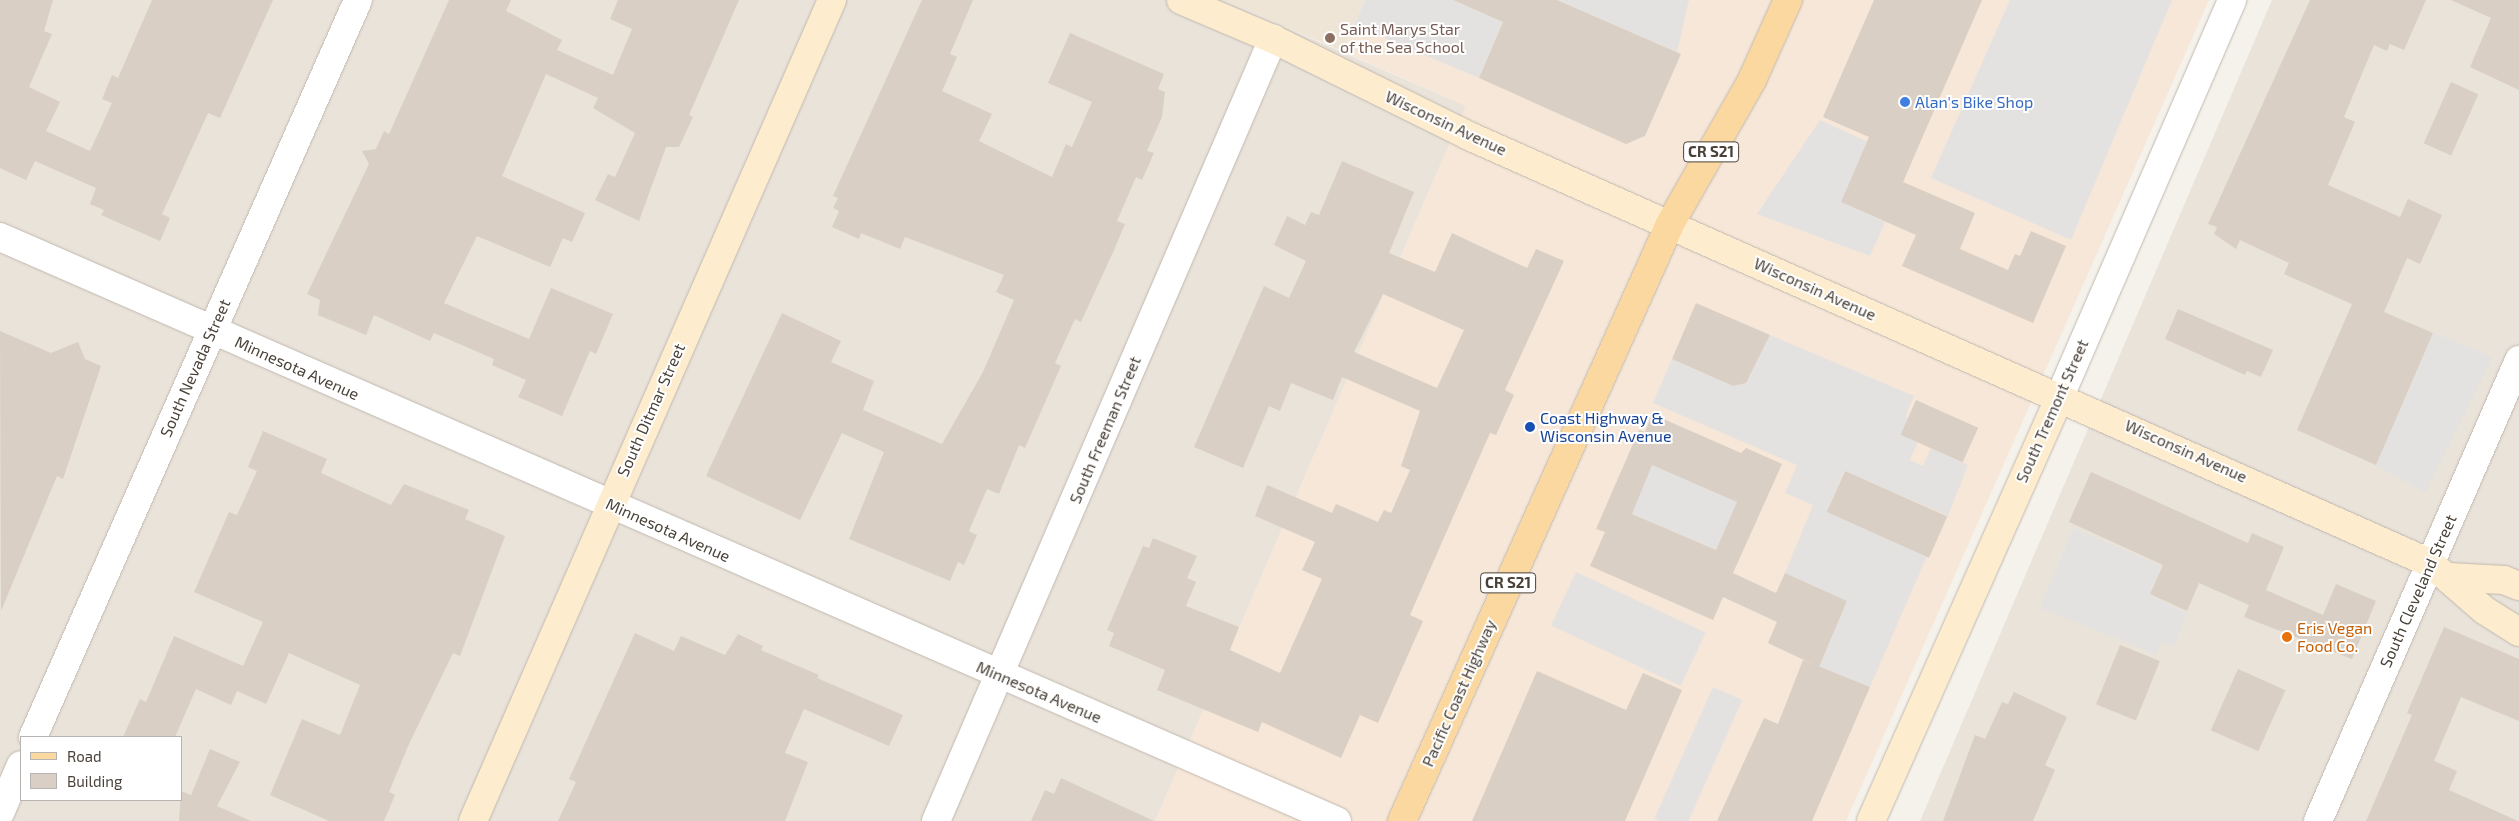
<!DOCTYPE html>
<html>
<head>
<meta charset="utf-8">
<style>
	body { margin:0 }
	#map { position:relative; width:2519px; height:821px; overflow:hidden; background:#f5f2ec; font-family:"Exo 2",sans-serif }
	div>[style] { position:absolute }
	.residential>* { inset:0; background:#e9e3da }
	.commercial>* { inset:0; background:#f6e7d8 }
	.education>* { inset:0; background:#eee5d6 }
	.parking>* { inset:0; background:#e4e2e0; transform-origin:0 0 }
	.building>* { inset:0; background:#dacfc4; transform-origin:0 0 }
	.roads { filter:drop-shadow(0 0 1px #c1b8ae) drop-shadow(0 0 1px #c1b8ae) }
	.street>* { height:28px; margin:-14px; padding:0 14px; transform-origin:14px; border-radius:14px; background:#fff }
	.secondary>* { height:28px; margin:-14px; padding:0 14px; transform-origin:14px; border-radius:14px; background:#fdedce }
	.primary>* { height:28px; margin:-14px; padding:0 14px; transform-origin:14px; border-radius:14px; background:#fbd89f }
	.dots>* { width:14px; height:14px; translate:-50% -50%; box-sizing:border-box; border:2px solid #fff; border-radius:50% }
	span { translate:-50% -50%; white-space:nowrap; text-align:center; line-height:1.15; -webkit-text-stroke:4px #fff; paint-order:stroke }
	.shield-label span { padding:1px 4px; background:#fff; border:1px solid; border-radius:4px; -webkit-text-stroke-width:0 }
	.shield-label { font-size:15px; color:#4a4239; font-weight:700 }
	.education-label { font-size:16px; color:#785e54 }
	.left { translate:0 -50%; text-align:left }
	.shop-label { font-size:16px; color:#366cbe }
	.street-label { font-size:16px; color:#4a4239 }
	.transit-label { font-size:16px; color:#164399 }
	.food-label { font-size:16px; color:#c56008 }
	.legend { position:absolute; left:20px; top:736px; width:162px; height:65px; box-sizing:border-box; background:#fff; border:1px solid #b7b3b0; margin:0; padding:6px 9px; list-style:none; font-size:15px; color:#4a4239 }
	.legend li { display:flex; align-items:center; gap:10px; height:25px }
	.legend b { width:25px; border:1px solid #b7b3b0 }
</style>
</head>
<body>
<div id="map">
	<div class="residential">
		<div style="clip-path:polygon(evenodd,0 0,1223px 0,1466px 106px,1155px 821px,0 821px,0 0,21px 737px,181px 737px,181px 800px,21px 800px,21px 737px)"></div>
		<div style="clip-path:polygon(2272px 0,2519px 0,2519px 821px,1920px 821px)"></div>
	</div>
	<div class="commercial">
		<div style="clip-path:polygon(1365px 0,2209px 0,1846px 821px,1155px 821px,1466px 106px,1342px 51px)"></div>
	</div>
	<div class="education">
		<div style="clip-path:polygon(1223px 0,1365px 0,1342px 51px)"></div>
	</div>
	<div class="parking">
		<div style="clip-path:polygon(1365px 0,1453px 0,1503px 22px,1479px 78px,1354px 25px)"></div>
		<div style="clip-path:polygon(1557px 0,1689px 0,1677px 52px)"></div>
		<div style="clip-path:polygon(2010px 0,2172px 0,2071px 240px,1931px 178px)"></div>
		<div style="clip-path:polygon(1820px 120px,1912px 162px,1901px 187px,1856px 168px,1841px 202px,1885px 222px,1870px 256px,1757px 214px)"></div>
		<div style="clip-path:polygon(2433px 333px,2493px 357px,2425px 493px,2376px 465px)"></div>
		<div style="clip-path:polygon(1770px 335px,1914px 396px,1906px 415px,1918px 442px,1910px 460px,1923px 466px,1931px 448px,1968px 465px,1948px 516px,1844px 471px,1827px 512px,1927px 556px,1870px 687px,1819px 667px,1847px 601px,1785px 573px,1813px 505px,1785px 493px,1797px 465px,1653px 403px,1672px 359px,1733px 386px,1746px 383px)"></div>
		<div style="clip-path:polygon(1629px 455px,1760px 511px,1749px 538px,1726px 528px,1716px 550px,1632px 514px)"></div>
		<div style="clip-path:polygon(2073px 528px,2162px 566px,2150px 595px,2186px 613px,2175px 647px,2162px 642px,2156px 654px,2040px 608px)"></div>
		<div style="left:1576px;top:572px;width:143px;height:59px;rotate:25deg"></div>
		<div style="left:1713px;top:687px;width:32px;height:144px;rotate:24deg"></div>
	</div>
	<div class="building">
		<div style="clip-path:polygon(0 0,53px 0,44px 31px,52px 34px,29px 87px,60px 102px,46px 131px,90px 151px,112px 103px,102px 99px,112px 75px,118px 78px,152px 0,273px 0,220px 118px,208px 113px,162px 214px,170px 218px,160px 241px,101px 215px,104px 210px,90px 204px,96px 188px,35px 161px,26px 180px,0 168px)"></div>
		<div style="clip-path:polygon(449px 0,511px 0,506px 11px,562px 40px,557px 50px,613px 75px,632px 29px,610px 19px,618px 0,739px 0,689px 115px,693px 117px,679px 147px,666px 147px,639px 221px,595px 200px,608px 174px,615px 177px,635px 133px,593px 108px,598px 98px,546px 74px,502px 176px,585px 213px,572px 242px,563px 238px,550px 267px,477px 236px,444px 303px,529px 339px,551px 288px,613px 314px,596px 354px,590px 351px,562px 416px,518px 397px,526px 380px,492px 365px,494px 359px,434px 333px,430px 341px,374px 315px,366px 335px,318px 315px,320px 300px,307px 294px,369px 164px,362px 151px,376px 149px,384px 131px,389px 134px)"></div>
		<div style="clip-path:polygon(922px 0,973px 0,950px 54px,957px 57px,942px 91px,992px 114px,979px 141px,1052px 177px,1066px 144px,1072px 147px,1092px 102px,1048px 83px,1070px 33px,1164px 74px,1158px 89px,1165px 92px,1162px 117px,1147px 151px,1154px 153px,1142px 180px,1136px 177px,1117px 221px,1125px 224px,1114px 250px,1081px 322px,1075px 319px,1055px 363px,1061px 366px,1025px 448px,1019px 445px,999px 494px,987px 489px,969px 531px,977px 535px,964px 565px,958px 562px,950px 581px,849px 539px,884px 452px,842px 433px,800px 520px,706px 476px,782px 313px,841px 341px,831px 362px,874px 381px,863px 410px,942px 444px,983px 372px,1014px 300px,996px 292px,1004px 275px,905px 237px,900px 249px,861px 233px,859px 239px,832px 227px,839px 211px,833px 208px,838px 198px,833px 196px)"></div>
		<div style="clip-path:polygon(1453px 0,1557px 0,1681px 54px,1645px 136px,1626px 144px,1479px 78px,1503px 22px)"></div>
		<div style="clip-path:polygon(1874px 0,1982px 0,1903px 182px,1975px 213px,1960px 249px,2008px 270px,2015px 254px,2020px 256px,2031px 231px,2066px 246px,2033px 323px,1902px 266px,1916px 235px,1841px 202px,1869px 137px,1823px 117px)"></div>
		<div style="clip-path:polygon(2310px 0,2426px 0,2404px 50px,2390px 44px,2387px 51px,2374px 45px,2344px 117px,2355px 122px,2328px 185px,2400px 217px,2408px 199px,2442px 215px,2420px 264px,2407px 258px,2384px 312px,2433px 333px,2376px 465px,2297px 430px,2352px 304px,2284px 274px,2289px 263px,2240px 240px,2236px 249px,2214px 234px,2217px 227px,2208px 224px)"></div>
		<div style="clip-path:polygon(2451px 0,2519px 0,2519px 90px,2470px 67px,2491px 18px)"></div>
		<div style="left:2451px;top:82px;width:30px;height:67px;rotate:24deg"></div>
		<div style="clip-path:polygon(evenodd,1342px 161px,1414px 192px,1389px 253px,1435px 272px,1452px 233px,1527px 268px,1536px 249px,1564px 261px,1505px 390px,1514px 395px,1496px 435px,1490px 433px,1410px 615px,1423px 621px,1378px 723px,1360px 715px,1341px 758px,1262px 722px,1258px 732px,1157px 690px,1165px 670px,1109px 646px,1114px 633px,1107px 630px,1143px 546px,1149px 548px,1153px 538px,1197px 556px,1187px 578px,1196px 582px,1186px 606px,1239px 627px,1230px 650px,1280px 673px,1322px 579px,1302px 570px,1315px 542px,1255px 516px,1267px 485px,1332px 513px,1336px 504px,1378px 522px,1384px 510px,1391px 513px,1410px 470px,1401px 466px,1420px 411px,1342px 377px,1333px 400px,1291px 383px,1280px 411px,1269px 406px,1243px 468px,1194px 447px,1264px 286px,1289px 298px,1306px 261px,1274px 245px,1287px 216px,1305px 225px,1311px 212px,1319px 215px,1342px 161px,1383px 294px,1464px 330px,1437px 388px,1354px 352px,1383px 294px)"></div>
		<div style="clip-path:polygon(1696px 303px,1770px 335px,1746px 383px,1733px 386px,1672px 359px)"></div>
		<div style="clip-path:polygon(2178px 309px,2273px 350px,2261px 377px,2247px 371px,2245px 375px,2165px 339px)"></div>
		<div style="clip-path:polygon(0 331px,51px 353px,78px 342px,85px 359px,101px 366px,63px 479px,57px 476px,1px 611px)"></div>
		<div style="left:1916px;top:400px;width:68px;height:38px;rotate:24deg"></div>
		<div style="clip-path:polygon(evenodd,1652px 414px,1741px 453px,1746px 448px,1782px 464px,1733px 573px,1776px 593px,1785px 573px,1847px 601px,1819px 667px,1768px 643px,1777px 622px,1723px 597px,1713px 620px,1590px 566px,1605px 532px,1596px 529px,1639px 430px,1645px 432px,1652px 414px,1652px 465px,1737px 502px,1716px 550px,1632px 514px,1652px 465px)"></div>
		<div style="clip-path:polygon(263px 431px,327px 459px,321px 473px,391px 505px,404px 484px,469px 510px,465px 519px,505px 536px,460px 656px,453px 653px,409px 744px,389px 792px,395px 795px,384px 821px,329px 821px,270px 795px,302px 719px,340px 735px,360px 685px,289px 653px,266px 704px,237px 691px,231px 705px,196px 689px,175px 737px,123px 737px,140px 699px,146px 702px,174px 636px,243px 666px,263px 622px,194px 592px,229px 512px,237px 515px,257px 471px,248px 467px)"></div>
		<div style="left:1845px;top:471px;width:112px;height:45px;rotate:24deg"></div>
		<div style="clip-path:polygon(2091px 472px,2248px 543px,2252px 533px,2284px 547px,2266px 590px,2323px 615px,2336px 584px,2376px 601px,2352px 659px,2244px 617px,2249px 605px,2199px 583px,2187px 611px,2150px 594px,2163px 565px,2069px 522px)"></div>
		<div style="clip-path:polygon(2444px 627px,2519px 659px,2519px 721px,2461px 697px,2434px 761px,2457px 771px,2449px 790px,2518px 821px,2366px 821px,2412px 715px,2407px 713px)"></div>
		<div style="clip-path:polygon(635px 633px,674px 651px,681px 636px,725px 655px,738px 634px,763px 646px,761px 650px,819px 675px,817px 678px,903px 715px,889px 746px,804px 709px,785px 753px,808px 762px,785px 821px,558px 821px,576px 782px,569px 779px)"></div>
		<div style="left:2120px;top:645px;width:43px;height:64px;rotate:22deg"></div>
		<div style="clip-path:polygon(1803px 660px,1870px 687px,1812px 821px,1717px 821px,1764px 718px,1778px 724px)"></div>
		<div style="left:2238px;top:669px;width:52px;height:67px;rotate:24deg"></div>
		<div style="clip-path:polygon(1537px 671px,1626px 710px,1643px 673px,1682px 690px,1625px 821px,1472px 821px)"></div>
		<div style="clip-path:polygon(2014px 692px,2067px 717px,2045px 765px,2055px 770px,2033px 821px,1943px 821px,1975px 735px,1985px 739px,2002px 702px,2008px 704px)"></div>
		<div style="clip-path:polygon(210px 749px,240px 762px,217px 806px,251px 821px,179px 821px,181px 791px,191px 795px)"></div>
		<div style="clip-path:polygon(1061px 778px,1154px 821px,1031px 821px,1045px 790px,1054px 794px)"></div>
	</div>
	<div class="roads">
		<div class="street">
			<div style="left:0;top:237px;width:1459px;rotate:23.6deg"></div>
			<div style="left:2060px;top:396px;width:432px;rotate:-66.5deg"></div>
			<div style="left:33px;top:737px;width:805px;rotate:-66.2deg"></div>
			<div style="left:0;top:813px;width:52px;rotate:-66.4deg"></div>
			<div style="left:936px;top:821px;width:852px;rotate:-66.69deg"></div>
			<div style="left:2318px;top:821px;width:503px;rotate:-66.44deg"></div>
		</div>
		<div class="secondary">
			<div style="left:1181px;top:0;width:100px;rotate:23deg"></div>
			<div style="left:1273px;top:39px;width:219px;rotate:26.3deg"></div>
			<div style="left:1469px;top:136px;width:1052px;rotate:23.96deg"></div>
			<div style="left:2430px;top:563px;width:72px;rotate:41deg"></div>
			<div style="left:2484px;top:610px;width:41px;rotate:32.2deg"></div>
			<div style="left:2449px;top:577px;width:55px;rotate:3.1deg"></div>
			<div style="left:2504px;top:580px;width:16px;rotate:22deg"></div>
			<div style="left:473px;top:821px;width:896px;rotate:-66.38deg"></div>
			<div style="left:1871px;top:821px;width:465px;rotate:-66deg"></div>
		</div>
		<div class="primary">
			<div style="left:1402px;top:821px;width:654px;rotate:-65.82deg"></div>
			<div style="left:1670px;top:224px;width:166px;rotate:-60.3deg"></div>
			<div style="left:1752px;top:80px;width:88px;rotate:-65.8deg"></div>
		</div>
	</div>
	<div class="dots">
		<div style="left:1330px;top:38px;background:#8d6e63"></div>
		<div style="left:1905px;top:102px;background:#3f7fe0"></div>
		<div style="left:1530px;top:427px;background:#1a4fb4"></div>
		<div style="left:2287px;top:637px;background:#e8710a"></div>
	</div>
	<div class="shield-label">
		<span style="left:1711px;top:152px">CR S21</span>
		<span style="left:1508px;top:583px">CR S21</span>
	</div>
	<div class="education-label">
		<span class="left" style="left:1340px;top:38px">Saint Marys Star<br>of the Sea School</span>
	</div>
	<div class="shop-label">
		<span class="left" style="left:1915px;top:102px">Alan's Bike Shop</span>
	</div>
	<div class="street-label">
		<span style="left:1446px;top:123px;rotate:25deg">Wisconsin Avenue</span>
		<span style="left:1815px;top:289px;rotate:24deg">Wisconsin Avenue</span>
		<span style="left:195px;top:368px;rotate:-66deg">South Nevada Street</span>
		<span style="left:297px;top:368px;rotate:24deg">Minnesota Avenue</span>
		<span style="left:651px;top:410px;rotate:-66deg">South Ditmar Street</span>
		<span style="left:2052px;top:411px;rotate:-66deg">South Tremont Street</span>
		<span style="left:1105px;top:430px;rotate:-67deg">South Freeman Street</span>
		<span style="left:2186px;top:451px;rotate:24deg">Wisconsin Avenue</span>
		<span style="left:668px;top:530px;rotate:24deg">Minnesota Avenue</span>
		<span style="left:2418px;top:591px;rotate:-66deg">South Cleveland Street</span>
		<span style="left:1039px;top:692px;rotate:23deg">Minnesota Avenue</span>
		<span style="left:1459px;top:693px;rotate:-66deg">Pacific Coast Highway</span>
	</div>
	<div class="transit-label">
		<span class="left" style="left:1540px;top:427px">Coast Highway &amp;<br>Wisconsin Avenue</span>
	</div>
	<div class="food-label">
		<span class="left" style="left:2297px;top:637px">Eris Vegan<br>Food Co.</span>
	</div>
	<ul class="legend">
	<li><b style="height:6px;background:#fbd89f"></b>Road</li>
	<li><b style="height:14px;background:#dacfc4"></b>Building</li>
	</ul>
</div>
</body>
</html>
